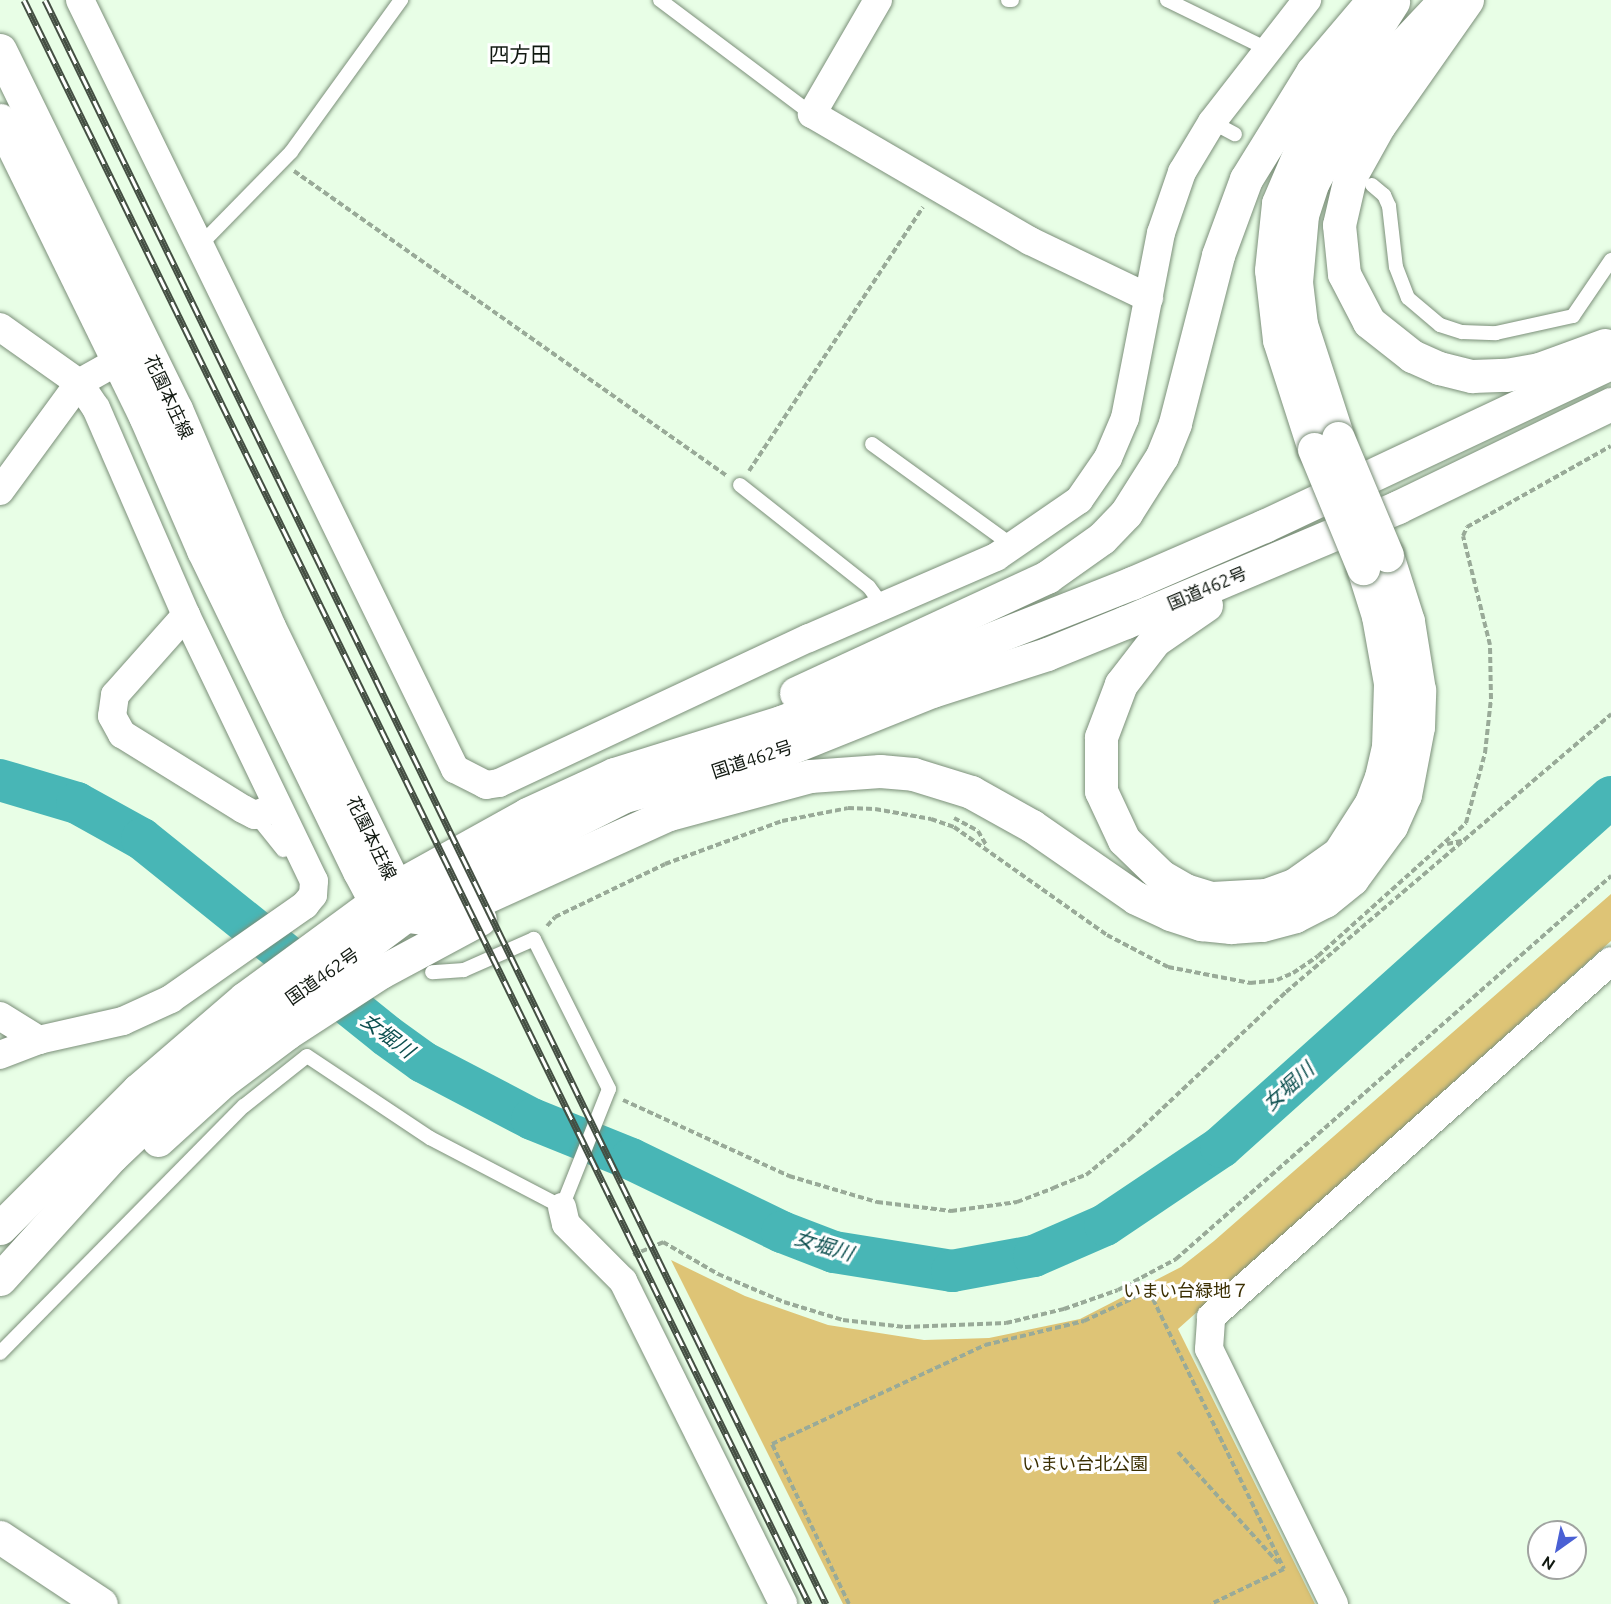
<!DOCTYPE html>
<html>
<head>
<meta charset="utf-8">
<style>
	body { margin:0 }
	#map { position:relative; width:1611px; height:1604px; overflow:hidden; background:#e8fee6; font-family:Ubuntu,"Noto Sans JP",sans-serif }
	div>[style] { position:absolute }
	.green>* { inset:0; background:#dec476 }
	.river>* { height:42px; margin:-21px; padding:0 21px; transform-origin:21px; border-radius:21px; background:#48b6b6 }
	.path>* { height:4px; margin-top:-2px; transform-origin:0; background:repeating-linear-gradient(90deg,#99aa98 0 6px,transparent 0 9px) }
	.roads { filter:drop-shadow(0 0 2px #7b8f79) drop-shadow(0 0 2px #7b8f79) }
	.lane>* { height:14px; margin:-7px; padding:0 7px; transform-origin:7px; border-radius:7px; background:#fff }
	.street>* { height:28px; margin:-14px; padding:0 14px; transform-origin:14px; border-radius:14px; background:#fff }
	.secondary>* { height:33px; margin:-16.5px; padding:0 16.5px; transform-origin:16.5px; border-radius:16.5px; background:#fff }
	.primary>* { height:33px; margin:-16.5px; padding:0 16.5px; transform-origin:16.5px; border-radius:16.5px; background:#fff }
	.highway>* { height:33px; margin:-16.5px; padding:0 16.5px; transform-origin:16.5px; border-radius:16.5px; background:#fff }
	.rail>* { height:7px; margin-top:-3.5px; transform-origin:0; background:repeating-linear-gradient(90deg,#fff 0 14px,#444f43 0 28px); box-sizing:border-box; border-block:2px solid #444f43 }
	.bridges { filter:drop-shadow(0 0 2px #7b8f79) drop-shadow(0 0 2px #7b8f79) }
	.highway-bridge>* { height:33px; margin:-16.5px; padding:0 16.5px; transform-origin:16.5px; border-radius:16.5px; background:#fff }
	span { translate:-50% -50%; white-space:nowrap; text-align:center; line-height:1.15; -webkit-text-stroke:6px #fff; paint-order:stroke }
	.street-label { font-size:18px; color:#111911 }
	.park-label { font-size:18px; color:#3b2f02 }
	.water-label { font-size:20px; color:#0d4f4f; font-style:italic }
	.quarter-label { font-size:21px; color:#111911 }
	.north { position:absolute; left:1527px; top:1520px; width:60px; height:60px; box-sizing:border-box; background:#fff; border:2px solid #a0a3a0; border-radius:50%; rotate:213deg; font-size:16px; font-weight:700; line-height:24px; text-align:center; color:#111911 }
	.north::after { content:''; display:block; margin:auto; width:21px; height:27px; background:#4a60d4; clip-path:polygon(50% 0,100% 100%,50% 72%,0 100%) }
</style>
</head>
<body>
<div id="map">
	<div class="green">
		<div style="clip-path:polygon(1611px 894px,1611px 941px,1178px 1329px,1315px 1604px,843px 1604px,671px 1260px,745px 1296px,828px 1325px,924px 1340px,989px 1338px,1080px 1319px,1181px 1267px,1214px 1241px)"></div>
	</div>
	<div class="river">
		<div style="left:0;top:780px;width:80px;rotate:16.6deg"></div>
		<div style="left:77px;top:803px;width:74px;rotate:29deg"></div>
		<div style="left:142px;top:839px;width:314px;rotate:38.8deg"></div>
		<div style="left:387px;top:1036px;width:44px;rotate:35.8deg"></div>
		<div style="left:423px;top:1062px;width:123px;rotate:27.6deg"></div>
		<div style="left:532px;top:1119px;width:107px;rotate:22deg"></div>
		<div style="left:631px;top:1159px;width:168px;rotate:25.8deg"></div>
		<div style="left:782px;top:1232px;width:56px;rotate:21deg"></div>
		<div style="left:834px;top:1252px;width:120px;rotate:9.1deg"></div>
		<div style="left:952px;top:1271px;width:83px;rotate:-10.4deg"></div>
		<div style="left:1034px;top:1256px;width:77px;rotate:-23.6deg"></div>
		<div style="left:1105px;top:1225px;width:140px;rotate:-33.9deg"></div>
		<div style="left:1221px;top:1147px;width:524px;rotate:-41.91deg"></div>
	</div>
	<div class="path">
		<div style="left:294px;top:171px;width:530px;rotate:35.16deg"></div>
		<div style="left:749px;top:471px;width:316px;rotate:-56.6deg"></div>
		<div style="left:954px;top:818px;width:27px;rotate:28deg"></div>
		<div style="left:978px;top:831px;width:16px;rotate:60deg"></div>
		<div style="left:1447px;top:844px;width:19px;rotate:-12deg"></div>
		<div style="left:547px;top:926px;width:12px;rotate:-48deg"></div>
		<div style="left:555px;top:917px;width:122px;rotate:-25.7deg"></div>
		<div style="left:665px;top:864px;width:125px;rotate:-20.2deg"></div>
		<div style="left:782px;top:821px;width:67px;rotate:-11.1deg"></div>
		<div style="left:848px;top:808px;width:27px;rotate:2deg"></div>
		<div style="left:875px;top:809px;width:57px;rotate:10.1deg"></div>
		<div style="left:931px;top:819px;width:24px;rotate:19deg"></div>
		<div style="left:954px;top:827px;width:187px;rotate:35.2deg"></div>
		<div style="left:1107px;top:935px;width:69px;rotate:27.7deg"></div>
		<div style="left:1168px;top:967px;width:84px;rotate:11deg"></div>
		<div style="left:1250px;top:983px;width:27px;rotate:-6deg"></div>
		<div style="left:1277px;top:980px;width:17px;rotate:-24deg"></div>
		<div style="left:1293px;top:973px;width:30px;rotate:-34deg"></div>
		<div style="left:1318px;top:956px;width:199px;rotate:-41.9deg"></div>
		<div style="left:1466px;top:823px;width:73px;rotate:-74.8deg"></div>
		<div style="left:1485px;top:753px;width:54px;rotate:-83.7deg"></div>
		<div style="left:1491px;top:699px;width:54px;rotate:-91.1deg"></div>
		<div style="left:1490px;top:645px;width:112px;rotate:-103.9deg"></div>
		<div style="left:1463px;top:536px;width:10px;rotate:-66deg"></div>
		<div style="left:1467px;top:527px;width:165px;rotate:-29.4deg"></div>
		<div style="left:623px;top:1100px;width:183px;rotate:24.6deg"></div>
		<div style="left:789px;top:1176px;width:92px;rotate:16.5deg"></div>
		<div style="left:877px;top:1202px;width:75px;rotate:6.9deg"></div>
		<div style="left:951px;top:1211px;width:67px;rotate:-7.8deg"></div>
		<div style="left:1017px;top:1202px;width:39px;rotate:-21deg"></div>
		<div style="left:1053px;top:1188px;width:35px;rotate:-22deg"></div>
		<div style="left:1086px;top:1175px;width:57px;rotate:-39.3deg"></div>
		<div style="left:1130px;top:1139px;width:214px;rotate:-43.3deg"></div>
		<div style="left:1286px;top:992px;width:428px;rotate:-40.5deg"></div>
		<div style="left:633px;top:1255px;width:33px;rotate:-23deg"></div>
		<div style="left:663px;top:1242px;width:64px;rotate:30.2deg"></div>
		<div style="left:718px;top:1274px;width:72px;rotate:23deg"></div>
		<div style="left:784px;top:1302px;width:62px;rotate:17deg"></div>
		<div style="left:843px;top:1320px;width:62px;rotate:6.4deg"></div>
		<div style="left:905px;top:1327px;width:101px;rotate:-2.3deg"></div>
		<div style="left:1006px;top:1323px;width:60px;rotate:-13.6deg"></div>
		<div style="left:1064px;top:1309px;width:57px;rotate:-19.4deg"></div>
		<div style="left:1118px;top:1290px;width:66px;rotate:-28.1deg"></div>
		<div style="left:1176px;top:1259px;width:580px;rotate:-41.36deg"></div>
		<div style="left:1178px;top:1452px;width:152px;rotate:47.9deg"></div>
		<div style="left:849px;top:1604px;width:178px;rotate:-115.7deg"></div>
		<div style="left:772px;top:1444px;width:235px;rotate:-24.9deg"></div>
		<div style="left:985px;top:1345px;width:102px;rotate:-13.6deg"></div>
		<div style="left:1084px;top:1321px;width:72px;rotate:-24.8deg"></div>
		<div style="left:1149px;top:1291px;width:309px;rotate:64.1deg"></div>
		<div style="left:1284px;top:1569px;width:81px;rotate:154.4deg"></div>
	</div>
	<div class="roads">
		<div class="lane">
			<div style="left:660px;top:0;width:190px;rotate:36.9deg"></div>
			<div style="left:1008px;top:0;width:4px"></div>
			<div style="left:1167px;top:0;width:111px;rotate:26.1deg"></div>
			<div style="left:1212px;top:122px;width:26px;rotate:28deg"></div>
			<div style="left:1372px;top:185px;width:16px;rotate:40deg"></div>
			<div style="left:1384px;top:195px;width:12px;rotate:66deg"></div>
			<div style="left:1389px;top:206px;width:61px;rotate:83.5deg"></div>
			<div style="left:1396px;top:267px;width:33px;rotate:69deg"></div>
			<div style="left:1408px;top:298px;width:42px;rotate:40.2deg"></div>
			<div style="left:1440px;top:325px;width:23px;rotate:18deg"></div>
			<div style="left:1462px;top:332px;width:34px;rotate:2deg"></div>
			<div style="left:1496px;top:333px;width:79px;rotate:-12.4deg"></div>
			<div style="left:1573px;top:316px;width:68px;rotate:-55.8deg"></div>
			<div style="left:200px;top:245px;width:130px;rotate:-45.6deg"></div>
			<div style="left:291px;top:152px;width:188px;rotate:-54.1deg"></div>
			<div style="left:872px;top:444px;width:174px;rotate:35.9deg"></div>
			<div style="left:740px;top:485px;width:164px;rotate:38.3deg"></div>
			<div style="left:869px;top:587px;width:24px;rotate:54deg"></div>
			<div style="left:255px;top:815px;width:45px;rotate:51.3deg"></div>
			<div style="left:0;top:1353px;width:347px;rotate:-45.4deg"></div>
			<div style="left:244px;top:1106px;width:80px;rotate:-38.4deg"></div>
			<div style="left:307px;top:1056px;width:148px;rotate:33.7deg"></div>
			<div style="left:430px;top:1138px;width:149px;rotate:27.6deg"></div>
			<div style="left:562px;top:1207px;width:127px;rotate:-68.3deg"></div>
			<div style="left:609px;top:1089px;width:168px;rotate:-116.6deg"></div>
			<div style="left:534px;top:939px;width:77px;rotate:156.1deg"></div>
			<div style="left:464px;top:970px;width:32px;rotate:176deg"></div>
		</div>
		<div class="street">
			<div style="left:80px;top:0;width:856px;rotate:64deg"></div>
			<div style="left:455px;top:769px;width:35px;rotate:27deg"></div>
			<div style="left:486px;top:785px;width:13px;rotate:-9deg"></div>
			<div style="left:499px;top:783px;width:342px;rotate:-25.1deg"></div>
			<div style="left:809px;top:638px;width:204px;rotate:-23.4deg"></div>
			<div style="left:996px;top:557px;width:101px;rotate:-34.5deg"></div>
			<div style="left:1079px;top:500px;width:51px;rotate:-55.4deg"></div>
			<div style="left:1108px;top:458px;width:43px;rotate:-67deg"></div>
			<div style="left:1125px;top:418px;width:188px;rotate:-79deg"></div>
			<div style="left:1161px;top:233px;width:65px;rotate:-71deg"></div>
			<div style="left:1182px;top:172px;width:58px;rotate:-59deg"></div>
			<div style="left:1212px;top:122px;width:155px;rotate:-52.1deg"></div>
			<div style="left:878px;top:0;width:132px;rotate:120.1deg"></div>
			<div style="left:812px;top:114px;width:252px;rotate:30.2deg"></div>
			<div style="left:1030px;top:241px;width:132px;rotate:25.6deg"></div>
			<div style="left:0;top:327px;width:97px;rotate:35.3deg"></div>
			<div style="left:79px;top:383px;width:30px;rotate:56deg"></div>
			<div style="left:96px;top:408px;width:226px;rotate:66.5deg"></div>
			<div style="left:186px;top:615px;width:295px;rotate:64.3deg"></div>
			<div style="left:314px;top:881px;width:14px;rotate:94deg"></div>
			<div style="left:313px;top:895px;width:13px;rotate:129deg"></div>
			<div style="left:305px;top:905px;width:164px;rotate:145deg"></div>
			<div style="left:171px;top:999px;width:53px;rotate:155.4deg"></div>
			<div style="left:123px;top:1021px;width:86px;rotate:167.3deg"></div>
			<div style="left:39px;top:1040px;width:42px;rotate:159deg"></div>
			<div style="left:0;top:491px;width:134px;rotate:-53.8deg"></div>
			<div style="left:79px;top:383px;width:45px;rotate:-29.4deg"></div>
			<div style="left:186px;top:615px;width:107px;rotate:131.6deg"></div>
			<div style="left:115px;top:695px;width:21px;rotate:98deg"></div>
			<div style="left:112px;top:716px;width:21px;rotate:61deg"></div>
			<div style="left:122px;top:734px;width:142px;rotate:31.8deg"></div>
			<div style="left:243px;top:809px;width:13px;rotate:27deg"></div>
			<div style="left:255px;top:815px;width:14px;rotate:-21deg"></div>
			<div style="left:0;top:1016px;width:46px;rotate:31.6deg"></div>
			<div style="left:562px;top:1207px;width:17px;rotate:77deg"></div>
			<div style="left:566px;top:1224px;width:81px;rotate:45deg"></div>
			<div style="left:623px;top:1281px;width:360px;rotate:63.6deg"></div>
			<div style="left:1334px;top:1604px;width:284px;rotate:-116.1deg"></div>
			<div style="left:1209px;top:1349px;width:32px;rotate:-86deg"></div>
			<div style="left:1211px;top:1317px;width:535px;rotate:-41.67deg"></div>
		</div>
		<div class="secondary">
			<div style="left:0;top:1537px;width:121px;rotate:33.6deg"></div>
		</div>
		<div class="primary">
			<div style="left:0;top:50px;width:400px;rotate:63.9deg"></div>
			<div style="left:176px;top:409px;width:237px;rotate:66.9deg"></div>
			<div style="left:269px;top:627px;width:289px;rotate:64deg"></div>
			<div style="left:396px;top:887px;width:26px;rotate:81deg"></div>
			<div style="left:0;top:120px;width:330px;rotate:63.9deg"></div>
			<div style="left:145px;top:416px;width:146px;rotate:66.6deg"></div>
			<div style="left:203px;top:550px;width:357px;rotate:64.1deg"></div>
			<div style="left:359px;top:871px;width:34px;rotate:62deg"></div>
			<div style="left:375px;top:901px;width:30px;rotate:28deg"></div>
		</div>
		<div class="highway">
			<div style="left:1467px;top:0;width:153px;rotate:125.1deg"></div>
			<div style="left:1379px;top:125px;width:60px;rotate:119.1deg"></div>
			<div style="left:1350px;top:177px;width:49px;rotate:102.9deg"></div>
			<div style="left:1339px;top:225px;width:49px;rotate:84.2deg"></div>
			<div style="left:1344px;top:274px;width:54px;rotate:62.5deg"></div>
			<div style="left:1369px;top:322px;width:55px;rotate:38.3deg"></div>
			<div style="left:1412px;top:356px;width:30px;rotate:24deg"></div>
			<div style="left:1439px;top:368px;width:34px;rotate:14deg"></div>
			<div style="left:1472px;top:376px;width:34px;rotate:-2deg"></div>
			<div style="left:1506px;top:375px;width:34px;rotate:-10deg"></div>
			<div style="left:1539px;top:369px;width:70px;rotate:-20deg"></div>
			<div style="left:1338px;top:438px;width:120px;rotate:-108deg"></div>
			<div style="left:1301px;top:324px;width:42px;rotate:-96.8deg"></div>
			<div style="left:1296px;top:282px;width:67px;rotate:-84.9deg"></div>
			<div style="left:1302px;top:215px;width:35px;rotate:-72deg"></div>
			<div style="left:1313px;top:182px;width:70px;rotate:-62deg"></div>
			<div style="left:1346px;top:120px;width:84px;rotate:-53.7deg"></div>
			<div style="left:1396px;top:52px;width:71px;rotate:-46.7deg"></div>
			<div style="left:1314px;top:449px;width:114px;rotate:-107.8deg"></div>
			<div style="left:1279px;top:340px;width:70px;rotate:-96.5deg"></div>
			<div style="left:1271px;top:270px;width:67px;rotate:-84deg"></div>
			<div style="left:1278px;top:203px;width:69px;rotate:-66.8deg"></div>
			<div style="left:1305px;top:140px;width:164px;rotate:-57.5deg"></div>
			<div style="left:1206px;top:605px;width:62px;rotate:145.5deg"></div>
			<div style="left:1155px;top:640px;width:56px;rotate:127.7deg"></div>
			<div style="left:1121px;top:684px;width:57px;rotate:110.7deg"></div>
			<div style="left:1101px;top:737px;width:54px;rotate:90deg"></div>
			<div style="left:1101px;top:791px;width:54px;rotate:64.9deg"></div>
			<div style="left:1124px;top:840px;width:52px;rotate:44.2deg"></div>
			<div style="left:1161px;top:876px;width:28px;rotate:30deg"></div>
			<div style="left:1185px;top:890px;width:28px;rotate:17deg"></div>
			<div style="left:1212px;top:898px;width:54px;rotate:-3.2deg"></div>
			<div style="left:1266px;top:895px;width:30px;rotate:-20deg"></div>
			<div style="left:1294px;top:885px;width:55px;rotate:-35.4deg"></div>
			<div style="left:1339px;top:853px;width:59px;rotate:-57.4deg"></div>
			<div style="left:1371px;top:803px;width:28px;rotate:-69deg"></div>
			<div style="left:1381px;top:777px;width:31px;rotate:-77deg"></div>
			<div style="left:1388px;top:747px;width:64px;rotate:-88.2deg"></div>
			<div style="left:1390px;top:683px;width:68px;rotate:-100.2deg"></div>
			<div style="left:1378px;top:616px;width:50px;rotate:-107.4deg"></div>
			<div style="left:796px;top:693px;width:277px;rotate:-24.8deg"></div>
			<div style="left:1047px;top:577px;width:67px;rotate:-35.3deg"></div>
			<div style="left:1102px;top:538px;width:35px;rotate:-46deg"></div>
			<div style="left:1126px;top:513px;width:67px;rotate:-57.7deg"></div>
			<div style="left:1162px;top:456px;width:35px;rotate:-68deg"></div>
			<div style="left:1175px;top:423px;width:173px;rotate:-75.6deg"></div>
			<div style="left:1218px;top:255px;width:81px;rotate:-69.8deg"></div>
			<div style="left:1246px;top:179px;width:126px;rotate:-58.3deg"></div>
			<div style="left:1312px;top:72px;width:94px;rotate:-49.7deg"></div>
			<div style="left:401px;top:915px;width:27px;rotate:8deg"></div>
			<div style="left:428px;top:919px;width:18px;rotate:-13deg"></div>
			<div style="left:446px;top:915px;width:245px;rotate:-24.4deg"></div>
			<div style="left:669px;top:814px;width:146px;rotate:-15.1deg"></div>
			<div style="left:810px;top:776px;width:70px;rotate:-4.1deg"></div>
			<div style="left:880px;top:771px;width:33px;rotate:5deg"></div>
			<div style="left:913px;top:774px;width:61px;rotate:17.2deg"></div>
			<div style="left:971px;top:792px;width:70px;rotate:29.1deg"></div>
			<div style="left:1032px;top:826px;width:126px;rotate:34.7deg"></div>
			<div style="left:1136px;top:898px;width:38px;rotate:25deg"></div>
			<div style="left:1170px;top:914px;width:33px;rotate:18deg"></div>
			<div style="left:1201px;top:924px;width:30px;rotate:6deg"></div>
			<div style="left:1231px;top:927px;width:31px;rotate:-4deg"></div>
			<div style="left:1262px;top:925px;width:34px;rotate:-15deg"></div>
			<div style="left:1295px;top:916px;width:34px;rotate:-27deg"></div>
			<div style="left:1325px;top:901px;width:35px;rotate:-39deg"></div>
			<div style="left:1352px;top:879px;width:66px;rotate:-53.7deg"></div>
			<div style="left:1391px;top:826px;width:34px;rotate:-66deg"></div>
			<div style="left:1405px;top:795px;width:69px;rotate:-79.2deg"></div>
			<div style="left:1418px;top:727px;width:37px;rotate:-88deg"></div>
			<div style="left:1419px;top:690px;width:70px;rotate:-99.1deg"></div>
			<div style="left:1408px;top:621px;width:69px;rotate:-107.7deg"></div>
			<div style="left:158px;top:1140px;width:88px;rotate:-42.2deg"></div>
			<div style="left:223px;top:1081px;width:80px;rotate:-36.9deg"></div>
			<div style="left:287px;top:1033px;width:112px;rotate:-33deg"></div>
			<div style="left:381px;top:972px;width:112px;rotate:-28.2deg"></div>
			<div style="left:0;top:1228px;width:195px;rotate:-45deg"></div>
			<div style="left:138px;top:1090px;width:141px;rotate:-40.7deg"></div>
			<div style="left:245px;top:998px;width:187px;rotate:-36.3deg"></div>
			<div style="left:396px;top:887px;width:150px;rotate:-29.1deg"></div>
			<div style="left:527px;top:814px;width:96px;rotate:-24.7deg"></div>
			<div style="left:614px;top:774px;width:175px;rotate:-17.3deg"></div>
			<div style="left:781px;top:722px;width:378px;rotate:-21.6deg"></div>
			<div style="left:1132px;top:583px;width:144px;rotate:-23.4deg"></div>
			<div style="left:1264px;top:526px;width:383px;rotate:-25.2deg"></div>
			<div style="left:0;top:1279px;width:166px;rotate:-47.7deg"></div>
			<div style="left:112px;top:1156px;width:142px;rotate:-43.6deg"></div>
			<div style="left:215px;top:1058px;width:282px;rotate:-36.8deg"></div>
			<div style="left:441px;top:889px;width:205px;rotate:-26.9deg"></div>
			<div style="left:624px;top:796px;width:141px;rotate:-14.8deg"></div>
			<div style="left:760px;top:760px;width:185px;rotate:-21.9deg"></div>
			<div style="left:932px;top:691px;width:121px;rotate:-17.8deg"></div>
			<div style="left:1047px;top:654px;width:85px;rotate:-22.1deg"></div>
			<div style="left:1126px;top:622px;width:295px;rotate:-22.9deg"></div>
			<div style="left:1398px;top:507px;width:237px;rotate:-25.8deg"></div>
		</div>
	</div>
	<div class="rail">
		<div style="left:24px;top:0;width:1786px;rotate:63.92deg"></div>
		<div style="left:45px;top:0;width:1784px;rotate:64.04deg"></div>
	</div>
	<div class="bridges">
		<div class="highway-bridge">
			<div style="left:1338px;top:438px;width:127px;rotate:67.3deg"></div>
			<div style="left:1314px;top:449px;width:129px;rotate:67.6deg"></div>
		</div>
	</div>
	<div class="street-label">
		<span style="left:169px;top:397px;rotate:65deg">花園本庄線</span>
		<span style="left:1207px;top:588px;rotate:-23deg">国道462号</span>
		<span style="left:752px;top:759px;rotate:-18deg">国道462号</span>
		<span style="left:372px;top:838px;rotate:64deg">花園本庄線</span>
		<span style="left:322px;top:976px;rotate:-35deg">国道462号</span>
	</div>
	<div class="park-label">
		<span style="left:1186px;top:1290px">いまい台緑地７</span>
		<span style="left:1085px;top:1463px">いまい台北公園</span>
	</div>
	<div class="water-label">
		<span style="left:388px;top:1035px;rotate:37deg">女堀川</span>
		<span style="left:1288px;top:1086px;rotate:-42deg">女堀川</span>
		<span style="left:824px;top:1245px;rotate:17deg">女堀川</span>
	</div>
	<div class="quarter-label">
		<span style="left:520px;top:54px">四方田</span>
	</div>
	<div class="north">N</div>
</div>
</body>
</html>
